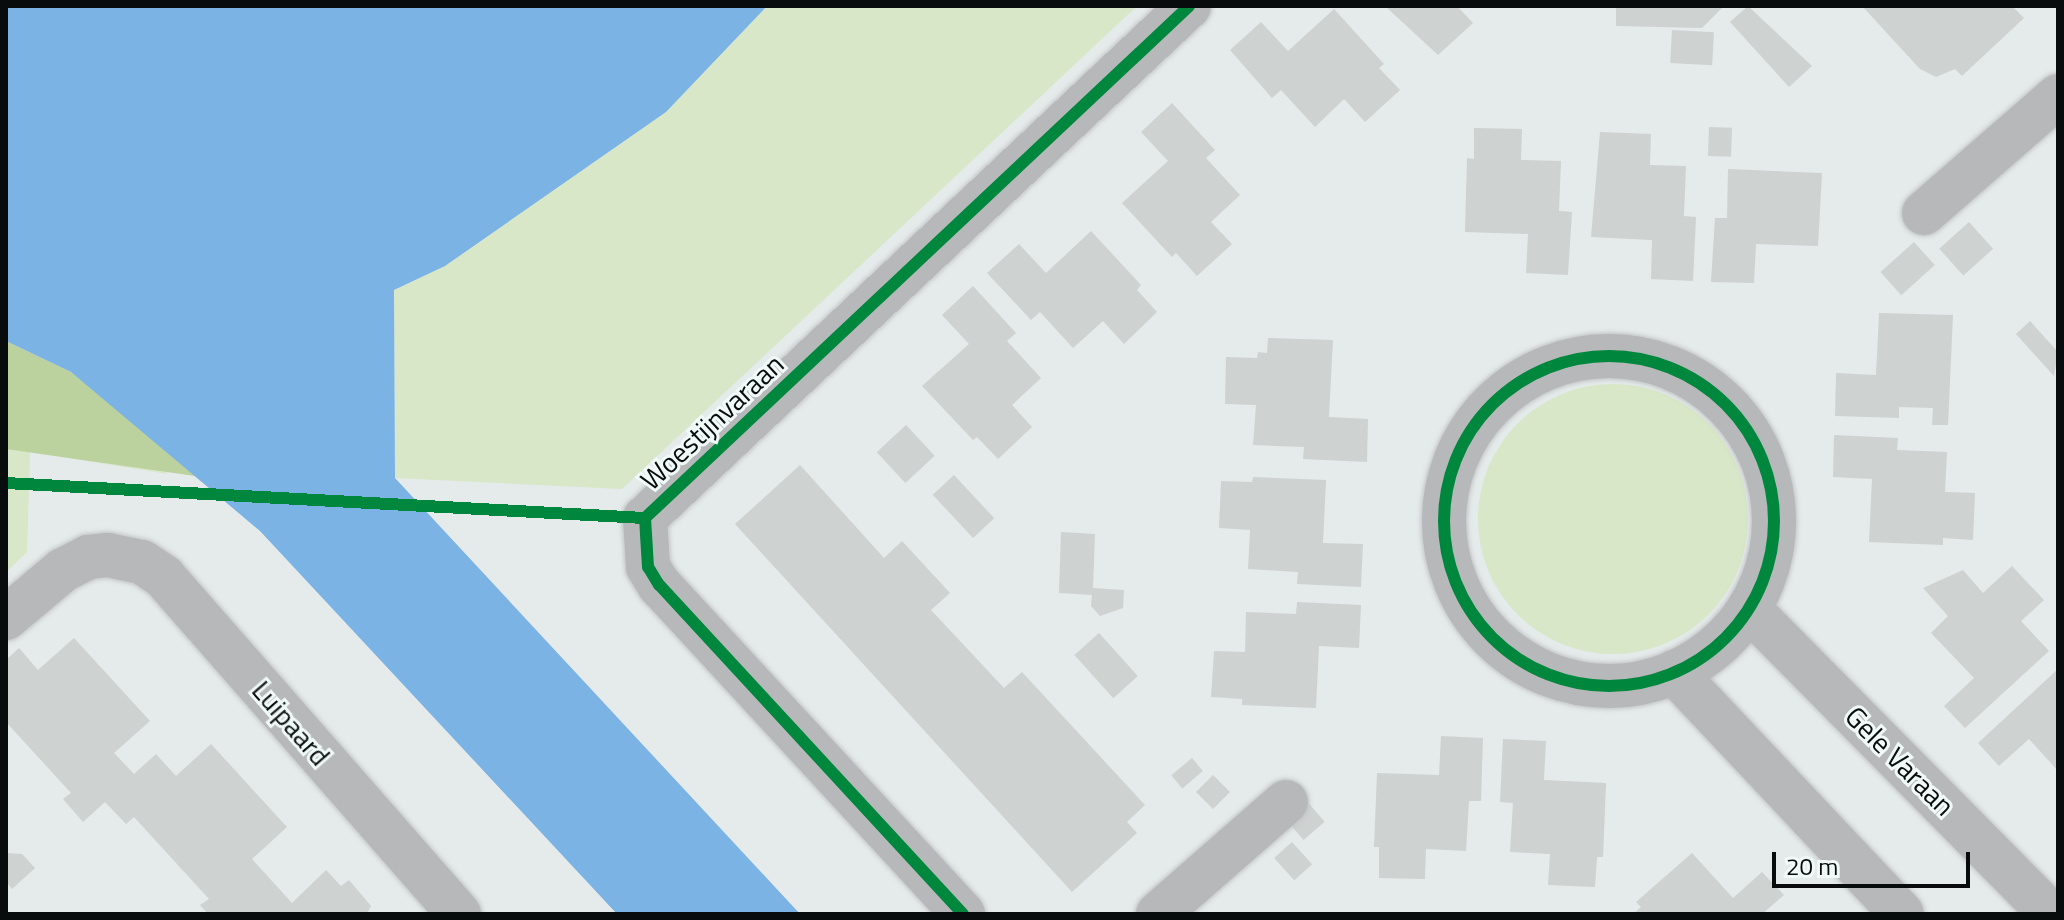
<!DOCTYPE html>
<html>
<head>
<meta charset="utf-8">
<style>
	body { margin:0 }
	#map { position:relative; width:2064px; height:920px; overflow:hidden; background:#e5eaea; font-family:"Titillium Web",sans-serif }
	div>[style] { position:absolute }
	.green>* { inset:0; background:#d7e7c7 }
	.round { border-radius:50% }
	.forest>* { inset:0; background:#bbd19e }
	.water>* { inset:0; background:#7bb3e4 }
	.building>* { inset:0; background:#ced2d1; transform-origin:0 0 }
	.roads { filter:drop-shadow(0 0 2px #c3c6c6) drop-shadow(0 0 2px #c3c6c6) }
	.minor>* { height:44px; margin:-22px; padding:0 22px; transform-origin:22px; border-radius:22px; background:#b6b8b9 }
	.minor>.ring { margin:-22px; padding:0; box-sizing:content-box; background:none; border:44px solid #b6b8b9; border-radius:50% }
	.cycleway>* { height:12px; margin:-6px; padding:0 6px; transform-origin:6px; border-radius:6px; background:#00873e }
	.cycleway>.ring { margin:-6px; padding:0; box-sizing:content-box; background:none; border:12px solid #00873e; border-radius:50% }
	span { translate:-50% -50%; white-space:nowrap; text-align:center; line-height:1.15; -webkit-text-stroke:6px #f0f9f8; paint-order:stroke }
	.street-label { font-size:28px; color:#090c0c }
	.frame { position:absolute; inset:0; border:8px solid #090c0c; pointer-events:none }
	.scale { position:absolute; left:1772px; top:852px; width:198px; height:36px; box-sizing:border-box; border:4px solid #090c0c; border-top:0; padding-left:10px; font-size:24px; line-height:28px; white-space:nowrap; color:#090c0c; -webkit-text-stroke:6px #f0f9f8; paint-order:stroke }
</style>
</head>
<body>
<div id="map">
	<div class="green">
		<div style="clip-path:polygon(767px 6px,1137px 6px,622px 489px,395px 478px,394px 290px,445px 266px,666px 112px)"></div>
		<div style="clip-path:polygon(6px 341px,168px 474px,30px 452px,27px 552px,6px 572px)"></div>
		<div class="round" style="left:1478px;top:384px;width:270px;height:270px"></div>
	</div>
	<div class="forest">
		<div style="clip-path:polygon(6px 341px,71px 372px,202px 477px,6px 449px)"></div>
	</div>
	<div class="water">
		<div style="clip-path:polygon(6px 6px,767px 6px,666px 112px,445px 266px,394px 290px,395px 478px,800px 914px,617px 914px,260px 531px,71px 372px,6px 341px)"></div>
	</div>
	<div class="building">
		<div style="clip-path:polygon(1385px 6px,1457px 6px,1473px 23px,1438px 55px)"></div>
		<div style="clip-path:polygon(1616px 6px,1724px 6px,1702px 28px,1616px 26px)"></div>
		<div style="clip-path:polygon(1748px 6px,1812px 66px,1789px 87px,1730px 22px)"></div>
		<div style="clip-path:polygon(1862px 6px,2012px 6px,2024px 18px,1962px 76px,1955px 69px,1936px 77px,1920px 69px)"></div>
		<div style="clip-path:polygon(1334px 9px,1384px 64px,1379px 68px,1400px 90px,1365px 122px,1344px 99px,1315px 127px,1281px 90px,1272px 98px,1230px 50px,1261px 22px,1288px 51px)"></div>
		<div style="left:1672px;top:30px;width:42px;height:33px;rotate:3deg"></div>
		<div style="clip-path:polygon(1172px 103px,1215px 150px,1206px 158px,1240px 195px,1211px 222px,1232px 244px,1197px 276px,1176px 253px,1172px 257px,1122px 203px,1168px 161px,1141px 132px)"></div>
		<div style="left:1709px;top:127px;width:23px;height:29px;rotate:2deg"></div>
		<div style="clip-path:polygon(1474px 128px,1522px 129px,1521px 160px,1561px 161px,1559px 211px,1572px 212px,1568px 275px,1526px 273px,1528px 234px,1465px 232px,1467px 158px,1474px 159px)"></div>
		<div style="clip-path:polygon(1600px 132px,1651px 134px,1650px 165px,1686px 166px,1684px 216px,1696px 217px,1693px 281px,1651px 279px,1652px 240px,1591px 237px)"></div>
		<div style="clip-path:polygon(1728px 169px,1822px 173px,1818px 246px,1756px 244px,1754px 283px,1711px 282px,1715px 218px,1727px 218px)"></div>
		<div style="left:1969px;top:222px;width:36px;height:40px;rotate:48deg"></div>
		<div style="clip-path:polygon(1091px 231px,1141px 285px,1137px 290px,1157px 312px,1124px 344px,1103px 321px,1073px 348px,1040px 312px,1031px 320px,987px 273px,1019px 244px,1046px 273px)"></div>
		<div style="left:1914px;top:242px;width:31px;height:45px;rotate:48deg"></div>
		<div style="clip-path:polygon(973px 286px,1016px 333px,1007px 341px,1041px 378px,1012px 405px,1032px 427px,998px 459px,977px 437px,973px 440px,922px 386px,969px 344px,942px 315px)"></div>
		<div style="clip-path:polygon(1879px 313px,1953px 315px,1948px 425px,1932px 425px,1933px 408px,1899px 407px,1899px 418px,1835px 416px,1836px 373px,1876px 375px)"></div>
		<div style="clip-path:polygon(2030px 321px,2058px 352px,2054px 376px,2016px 334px)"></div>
		<div style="clip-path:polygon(1268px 338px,1333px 340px,1329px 417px,1368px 419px,1367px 462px,1303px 459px,1304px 447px,1253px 445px,1256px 405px,1225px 404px,1226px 357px,1257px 358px,1258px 352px,1267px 353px)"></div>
		<div style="left:906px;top:425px;width:42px;height:40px;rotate:47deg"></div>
		<div style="clip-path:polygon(1834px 435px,1898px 438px,1897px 450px,1947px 452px,1945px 492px,1975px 493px,1973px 540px,1943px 538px,1943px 545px,1869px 542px,1872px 479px,1833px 477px)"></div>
		<div style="clip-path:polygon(800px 465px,884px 558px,902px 541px,950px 593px,931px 610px,1004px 688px,1022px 672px,1145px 805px,1127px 822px,1137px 833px,1072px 892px,735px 524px)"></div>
		<div style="left:954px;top:475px;width:59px;height:29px;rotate:47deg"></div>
		<div style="clip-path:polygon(1253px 477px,1326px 480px,1323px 543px,1363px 544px,1361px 587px,1297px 584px,1298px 572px,1248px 569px,1250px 530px,1219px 528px,1221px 481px,1252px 482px)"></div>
		<div style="clip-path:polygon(1061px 532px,1095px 534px,1093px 588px,1124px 590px,1123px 608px,1100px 616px,1091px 606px,1092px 595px,1059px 593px)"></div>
		<div style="clip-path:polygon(2012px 566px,2044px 600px,2021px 621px,2049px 651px,1965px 728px,1944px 706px,1974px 678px,1931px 633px,1948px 616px,1923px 588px,1963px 570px,1983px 593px)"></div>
		<div style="clip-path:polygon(1297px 602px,1361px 605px,1359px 648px,1319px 646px,1316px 708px,1242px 705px,1242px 699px,1211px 697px,1214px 651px,1245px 652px,1246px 612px,1296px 614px)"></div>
		<div style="left:1099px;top:633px;width:58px;height:33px;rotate:48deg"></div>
		<div style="clip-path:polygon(74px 638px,150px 721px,114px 753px,134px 774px,156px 754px,176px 776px,211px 744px,287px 827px,252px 859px,292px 903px,326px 870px,341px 886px,349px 880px,371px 906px,367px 914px,208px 914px,200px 905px,209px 899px,134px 817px,126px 824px,105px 802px,83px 822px,63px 799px,71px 793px,6px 722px,6px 660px,19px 648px,38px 670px)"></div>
		<div style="clip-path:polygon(2058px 669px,2058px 771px,2029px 739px,1999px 766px,1978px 743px)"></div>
		<div style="clip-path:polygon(1441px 736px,1483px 738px,1481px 801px,1469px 801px,1466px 851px,1426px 849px,1425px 879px,1379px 878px,1379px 847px,1374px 847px,1377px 773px,1439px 775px)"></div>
		<div style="clip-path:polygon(1503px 739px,1546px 741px,1544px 780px,1606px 783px,1603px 857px,1597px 857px,1595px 887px,1548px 885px,1550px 854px,1510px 852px,1513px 803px,1500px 802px)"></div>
		<div style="left:1192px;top:758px;width:17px;height:27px;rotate:50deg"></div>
		<div style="left:1213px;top:775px;width:24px;height:24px;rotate:45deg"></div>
		<div style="left:1305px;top:799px;width:30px;height:28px;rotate:49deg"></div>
		<div style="left:1292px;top:842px;width:30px;height:24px;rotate:48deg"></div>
		<div style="clip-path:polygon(6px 853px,22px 854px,35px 868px,12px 889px,6px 882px)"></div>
		<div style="clip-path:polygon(1692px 853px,1733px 898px,1762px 872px,1784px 895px,1762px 914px,1633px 914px,1641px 907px,1636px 902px)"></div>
	</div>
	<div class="roads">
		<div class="minor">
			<div style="left:1924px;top:213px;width:178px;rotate:-41.1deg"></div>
			<div class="ring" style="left:1444px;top:356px;width:286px;height:286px"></div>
			<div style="left:1749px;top:609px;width:429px;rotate:45.3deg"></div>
			<div style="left:6px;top:618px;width:75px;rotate:-40.1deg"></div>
			<div style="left:63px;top:570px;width:28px;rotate:-27deg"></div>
			<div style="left:88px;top:557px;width:20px;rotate:-6deg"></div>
			<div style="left:108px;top:555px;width:35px;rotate:12deg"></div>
			<div style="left:142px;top:562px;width:27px;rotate:34deg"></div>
			<div style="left:164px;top:577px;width:448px;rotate:48.8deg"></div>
			<div style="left:1674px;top:672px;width:332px;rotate:46.7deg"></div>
			<div style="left:963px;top:914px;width:448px;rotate:-132.7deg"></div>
			<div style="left:659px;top:585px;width:21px;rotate:-121deg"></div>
			<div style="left:648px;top:567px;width:49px;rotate:-93.5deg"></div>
			<div style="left:645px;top:518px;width:747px;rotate:-43.26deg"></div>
			<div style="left:1158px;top:914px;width:170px;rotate:-41.2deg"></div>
		</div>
	</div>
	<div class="cycleway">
		<div class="ring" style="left:1444px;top:356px;width:318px;height:318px"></div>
		<div style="left:6px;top:483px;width:640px;rotate:3.14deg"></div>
		<div style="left:963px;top:914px;width:448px;rotate:-132.7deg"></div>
		<div style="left:659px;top:585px;width:21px;rotate:-121deg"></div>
		<div style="left:648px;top:567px;width:49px;rotate:-93.5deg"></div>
		<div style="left:645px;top:518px;width:747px;rotate:-43.26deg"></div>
	</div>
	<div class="street-label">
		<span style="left:712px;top:422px;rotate:-43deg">Woestijnvaraan</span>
		<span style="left:291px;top:723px;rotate:49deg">Luipaard</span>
		<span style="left:1900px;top:761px;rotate:45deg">Gele Varaan</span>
	</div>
	<div class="frame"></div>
	<div class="scale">20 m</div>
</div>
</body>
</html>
